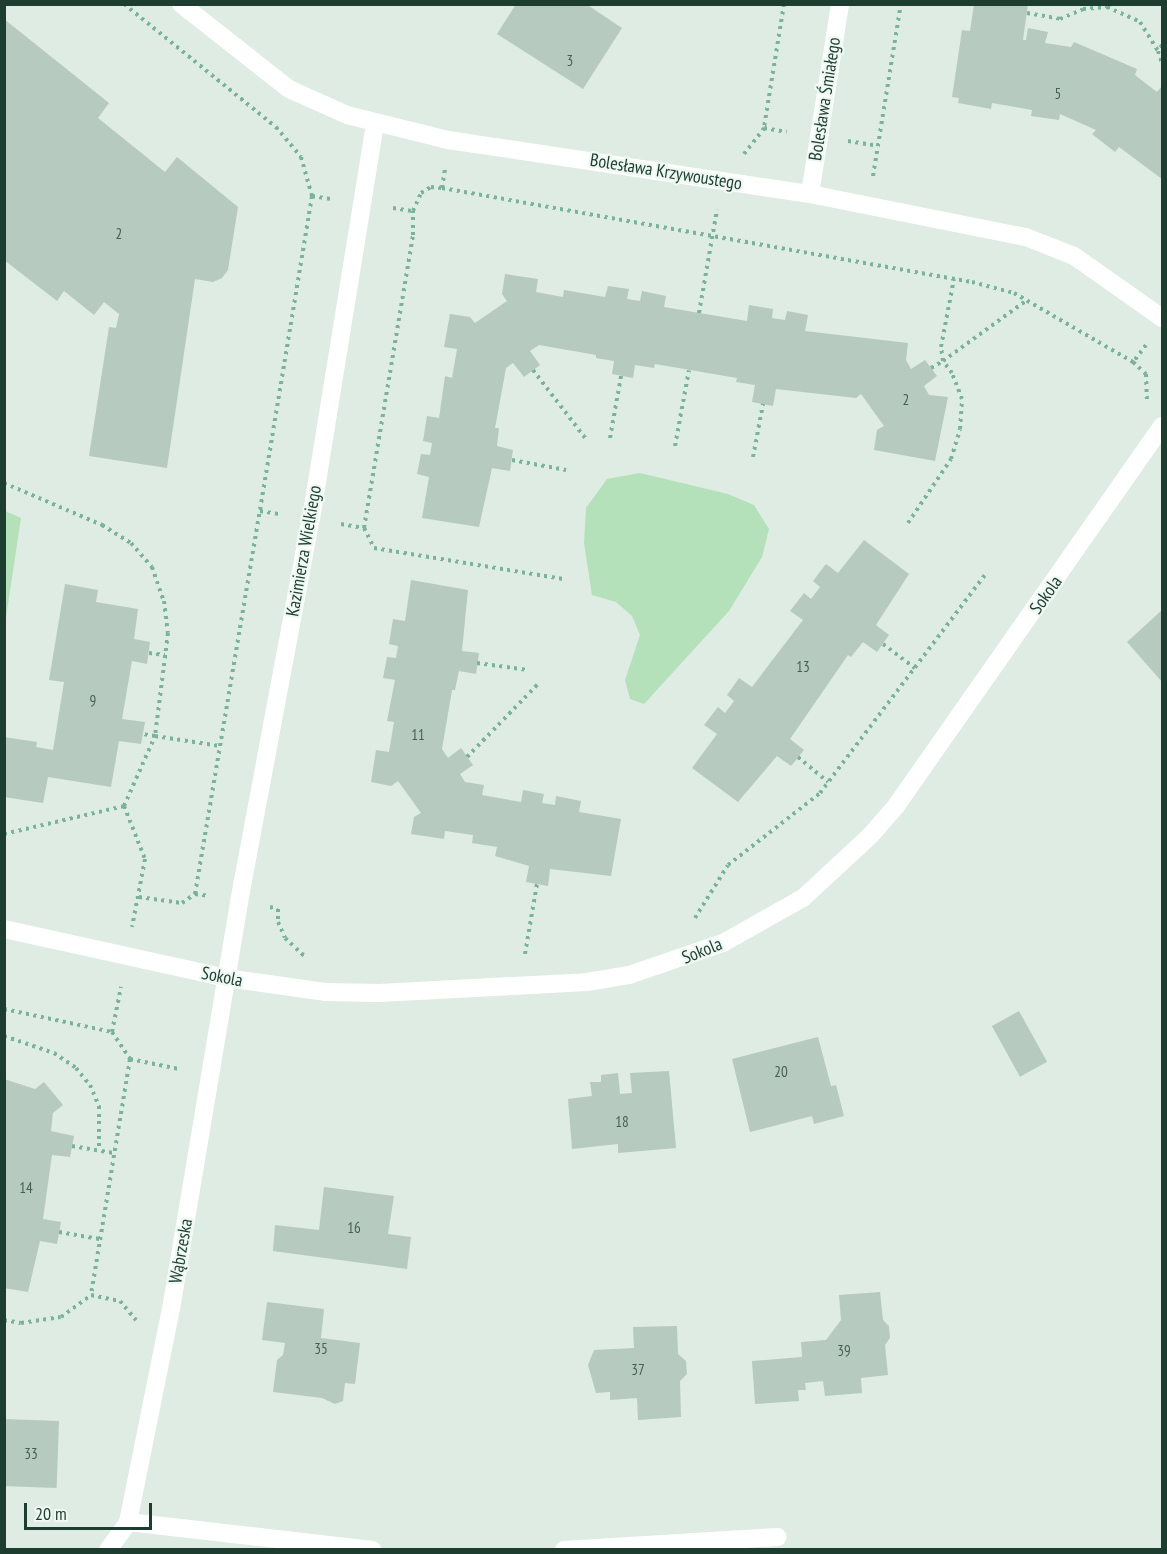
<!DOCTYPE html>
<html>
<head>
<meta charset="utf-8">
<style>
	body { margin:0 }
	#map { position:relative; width:1167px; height:1554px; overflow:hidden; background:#deece4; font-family:"PT Sans Narrow",sans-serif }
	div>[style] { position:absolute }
	.green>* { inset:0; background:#b4e0ba }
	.building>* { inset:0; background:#b6cabf; transform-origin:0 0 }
	.path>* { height:4px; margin-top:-2px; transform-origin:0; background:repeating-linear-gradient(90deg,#7bb39a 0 3px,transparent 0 7.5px) }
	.street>* { height:18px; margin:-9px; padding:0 9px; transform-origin:9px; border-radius:9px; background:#fff }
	span { translate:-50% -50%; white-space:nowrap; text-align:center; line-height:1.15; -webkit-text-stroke:4.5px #eff8f2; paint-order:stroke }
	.number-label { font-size:15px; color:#446054 }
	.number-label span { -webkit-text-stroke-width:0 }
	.street-label { font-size:18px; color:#1e3d31 }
	.frame { position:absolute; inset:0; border:6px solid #1e3d31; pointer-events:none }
	.scale { position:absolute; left:24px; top:1503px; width:128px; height:27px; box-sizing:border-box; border:3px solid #1e3d31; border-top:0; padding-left:8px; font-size:18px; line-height:21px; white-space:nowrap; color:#1e3d31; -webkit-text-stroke:4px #eff8f2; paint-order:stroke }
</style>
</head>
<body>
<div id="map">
	<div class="green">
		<div style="clip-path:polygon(640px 473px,728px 494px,754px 505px,769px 529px,762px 557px,729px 611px,644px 704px,630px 699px,625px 680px,640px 635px,632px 616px,616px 602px,592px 595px,584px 543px,586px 508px,607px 479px)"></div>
		<div style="clip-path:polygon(5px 511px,21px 518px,5px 624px)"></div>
	</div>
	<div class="building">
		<div style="clip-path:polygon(516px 4px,586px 4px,622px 28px,583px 89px,497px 34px)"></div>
		<div style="clip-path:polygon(974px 4px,1028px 4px,1023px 40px,1026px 40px,1028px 28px,1048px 32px,1045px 43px,1071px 47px,1074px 42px,1137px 69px,1135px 75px,1157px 92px,1162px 86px,1162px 179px,1119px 147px,1115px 152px,1092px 134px,1096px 130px,1060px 114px,1059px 120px,1031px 116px,1032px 110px,992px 103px,991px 109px,958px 103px,959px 98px,952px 97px,962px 30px,970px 31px)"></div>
		<div style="clip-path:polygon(4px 19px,109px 103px,98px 118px,165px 172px,177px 157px,238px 207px,228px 270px,222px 278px,213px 282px,195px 279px,167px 468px,89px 456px,109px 327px,116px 328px,119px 314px,104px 302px,94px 315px,64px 291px,57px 301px,4px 260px)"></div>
		<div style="clip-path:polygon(505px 274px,538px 279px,536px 292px,563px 297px,564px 290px,605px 297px,608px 286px,629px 289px,627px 299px,640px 301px,642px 291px,666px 296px,664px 307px,747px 321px,749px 305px,773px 309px,772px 318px,785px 320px,787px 311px,808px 315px,805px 331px,908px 343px,906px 360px,911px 369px,925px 360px,937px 376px,924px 386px,929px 395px,948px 397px,935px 461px,874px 450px,877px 430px,884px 426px,861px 394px,856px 398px,776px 389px,773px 406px,752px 402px,755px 385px,736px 382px,737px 378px,655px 364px,654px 368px,635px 365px,633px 378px,612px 374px,614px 361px,596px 358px,596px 355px,539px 345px,530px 351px,540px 365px,524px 377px,513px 363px,506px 368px,495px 428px,499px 428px,497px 446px,513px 450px,510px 471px,492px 468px,479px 527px,422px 518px,429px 477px,417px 474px,421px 454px,430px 455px,432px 443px,423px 441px,427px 416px,439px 418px,445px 376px,452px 378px,457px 349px,444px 347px,450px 314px,470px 317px,475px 323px,507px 301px,502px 294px)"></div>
		<div style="clip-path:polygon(864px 540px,909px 574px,876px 625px,889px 635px,877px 652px,863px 642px,851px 657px,848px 655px,790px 739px,804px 750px,791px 766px,777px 756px,738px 802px,692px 768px,717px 734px,704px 725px,718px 707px,725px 713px,734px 701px,727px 695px,739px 678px,752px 687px,803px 620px,790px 611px,804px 593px,811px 599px,820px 587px,813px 581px,826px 564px,838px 573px)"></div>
		<div style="clip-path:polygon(411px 580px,468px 590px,462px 651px,479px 653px,476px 674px,459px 671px,455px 690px,452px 690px,442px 749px,448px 758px,461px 748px,473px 765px,460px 774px,465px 782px,484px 785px,482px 795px,521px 802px,523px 790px,544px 794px,542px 803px,555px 805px,556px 796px,581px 801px,579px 812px,621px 819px,611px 876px,550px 869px,548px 886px,526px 882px,529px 866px,495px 856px,497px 847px,472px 843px,473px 835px,445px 831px,444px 839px,411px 834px,414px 817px,421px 813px,398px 781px,391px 786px,371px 782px,376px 750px,389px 752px,394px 722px,387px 721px,395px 680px,383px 678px,387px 657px,396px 658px,398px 646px,389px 644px,393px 619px,405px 621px)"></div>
		<div style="clip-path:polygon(65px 584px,98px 590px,96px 602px,138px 609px,134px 639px,150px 642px,147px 664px,132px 661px,122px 719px,145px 722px,141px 744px,119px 741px,111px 787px,48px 777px,43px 803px,4px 797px,4px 737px,37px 742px,36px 747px,53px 750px,64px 682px,49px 680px)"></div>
		<div style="clip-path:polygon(1162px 610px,1162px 682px,1127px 642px)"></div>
		<div style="left:1019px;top:1011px;width:58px;height:31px;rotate:61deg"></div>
		<div style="clip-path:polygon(818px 1037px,831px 1086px,836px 1085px,844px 1116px,814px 1124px,812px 1116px,750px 1132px,732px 1059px)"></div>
		<div style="clip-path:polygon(669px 1071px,676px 1148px,618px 1153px,618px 1144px,572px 1149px,568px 1099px,592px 1096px,590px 1082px,601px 1082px,601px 1075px,618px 1073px,620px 1094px,632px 1093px,630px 1073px)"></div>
		<div style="clip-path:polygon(4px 1079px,35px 1089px,44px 1082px,63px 1105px,53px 1113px,51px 1131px,74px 1136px,70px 1157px,52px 1155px,43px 1219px,61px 1222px,57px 1244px,40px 1241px,28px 1292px,4px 1288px)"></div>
		<div style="clip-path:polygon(324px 1187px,394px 1196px,388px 1234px,411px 1237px,407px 1269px,273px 1251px,275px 1225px,319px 1230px)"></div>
		<div style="clip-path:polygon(880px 1292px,883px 1320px,889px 1326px,890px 1338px,885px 1345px,888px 1375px,861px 1378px,862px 1393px,825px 1396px,823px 1381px,805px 1383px,806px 1390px,798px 1390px,799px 1401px,755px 1404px,752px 1361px,802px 1357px,801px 1342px,826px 1340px,841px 1320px,839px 1295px)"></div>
		<div style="clip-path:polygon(267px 1302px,324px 1309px,321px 1338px,360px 1343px,355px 1384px,345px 1383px,343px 1401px,335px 1404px,322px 1398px,273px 1392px,277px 1360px,283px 1355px,285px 1343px,262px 1340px)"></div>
		<div style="clip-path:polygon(677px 1326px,678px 1354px,686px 1361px,687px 1374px,680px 1381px,681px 1417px,638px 1420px,637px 1398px,610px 1400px,610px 1392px,596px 1393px,588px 1365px,594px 1350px,634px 1348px,633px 1327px)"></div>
		<div style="left:4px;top:1419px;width:55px;height:67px;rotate:2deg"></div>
	</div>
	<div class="path">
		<div style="left:124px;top:4px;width:196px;rotate:39deg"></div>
		<div style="left:276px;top:127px;width:39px;rotate:50deg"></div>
		<div style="left:301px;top:157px;width:41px;rotate:74.2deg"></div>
		<div style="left:312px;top:196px;width:319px;rotate:99.4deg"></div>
		<div style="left:260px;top:511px;width:20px;rotate:9deg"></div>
		<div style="left:784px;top:4px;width:126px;rotate:99.2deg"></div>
		<div style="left:764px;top:128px;width:23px;rotate:10deg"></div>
		<div style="left:1027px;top:13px;width:34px;rotate:10deg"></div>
		<div style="left:1060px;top:19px;width:25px;rotate:-23deg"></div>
		<div style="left:1083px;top:9px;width:24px;rotate:-5deg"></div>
		<div style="left:1107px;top:7px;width:36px;rotate:24deg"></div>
		<div style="left:1140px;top:22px;width:34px;rotate:58deg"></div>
		<div style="left:1162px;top:45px;width:7px;rotate:124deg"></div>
		<div style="left:1158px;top:51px;width:13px;rotate:72deg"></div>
		<div style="left:848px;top:141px;width:30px;rotate:9deg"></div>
		<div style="left:744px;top:154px;width:33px;rotate:-52deg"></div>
		<div style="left:873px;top:176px;width:174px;rotate:-80.8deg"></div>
		<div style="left:442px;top:188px;width:538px;rotate:10.06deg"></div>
		<div style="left:972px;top:282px;width:43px;rotate:14.7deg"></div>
		<div style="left:1014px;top:293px;width:138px;rotate:30.1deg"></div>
		<div style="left:312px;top:196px;width:20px;rotate:9deg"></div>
		<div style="left:393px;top:208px;width:20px;rotate:9deg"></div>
		<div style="left:413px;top:211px;width:20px;rotate:-66deg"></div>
		<div style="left:421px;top:193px;width:12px;rotate:-31deg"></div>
		<div style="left:431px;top:187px;width:11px;rotate:5deg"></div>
		<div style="left:442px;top:188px;width:19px;rotate:-81deg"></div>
		<div style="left:699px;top:313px;width:105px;rotate:-80.1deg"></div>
		<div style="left:1146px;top:345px;width:21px;rotate:127deg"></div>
		<div style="left:1133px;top:362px;width:18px;rotate:43deg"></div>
		<div style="left:1146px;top:374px;width:25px;rotate:88deg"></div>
		<div style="left:931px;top:368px;width:14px;rotate:-30deg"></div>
		<div style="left:943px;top:361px;width:14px;rotate:-98deg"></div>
		<div style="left:941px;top:347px;width:69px;rotate:-79.2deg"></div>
		<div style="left:533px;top:370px;width:87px;rotate:52.5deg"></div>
		<div style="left:610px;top:438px;width:63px;rotate:-79.9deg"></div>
		<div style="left:675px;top:446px;width:77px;rotate:-79.6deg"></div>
		<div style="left:753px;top:457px;width:54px;rotate:-79.3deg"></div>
		<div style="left:512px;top:460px;width:55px;rotate:10.5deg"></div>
		<div style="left:4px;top:483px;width:107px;rotate:23.2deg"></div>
		<div style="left:102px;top:525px;width:34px;rotate:32deg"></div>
		<div style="left:131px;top:543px;width:32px;rotate:49deg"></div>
		<div style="left:152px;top:567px;width:36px;rotate:71deg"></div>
		<div style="left:164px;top:601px;width:32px;rotate:83deg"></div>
		<div style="left:168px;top:633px;width:104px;rotate:97.2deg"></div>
		<div style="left:155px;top:736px;width:12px;rotate:-171deg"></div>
		<div style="left:908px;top:523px;width:77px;rotate:-56.1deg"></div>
		<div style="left:951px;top:459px;width:31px;rotate:-73deg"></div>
		<div style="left:960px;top:429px;width:30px;rotate:-86deg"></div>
		<div style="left:962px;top:399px;width:28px;rotate:-111deg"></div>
		<div style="left:952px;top:373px;width:15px;rotate:-127deg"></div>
		<div style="left:943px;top:361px;width:104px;rotate:-36deg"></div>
		<div style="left:341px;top:524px;width:23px;rotate:10deg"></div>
		<div style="left:364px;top:528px;width:22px;rotate:63deg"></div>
		<div style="left:374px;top:548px;width:192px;rotate:9.3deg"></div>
		<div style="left:364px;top:528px;width:297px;rotate:-80.5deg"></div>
		<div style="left:413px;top:235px;width:24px;rotate:-90deg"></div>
		<div style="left:883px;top:644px;width:40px;rotate:37deg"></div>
		<div style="left:149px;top:653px;width:16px;rotate:7deg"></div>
		<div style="left:477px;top:663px;width:51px;rotate:7.8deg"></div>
		<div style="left:467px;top:757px;width:103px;rotate:-45.8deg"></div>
		<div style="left:798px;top:757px;width:39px;rotate:40deg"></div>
		<div style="left:124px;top:806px;width:77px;rotate:-66.1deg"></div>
		<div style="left:155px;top:736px;width:66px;rotate:8.7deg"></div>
		<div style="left:4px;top:834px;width:123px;rotate:-13.1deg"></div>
		<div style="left:124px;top:806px;width:57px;rotate:68.4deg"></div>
		<div style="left:145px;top:859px;width:69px;rotate:100.8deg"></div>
		<div style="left:195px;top:894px;width:15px;rotate:8deg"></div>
		<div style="left:139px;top:897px;width:43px;rotate:7.9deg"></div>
		<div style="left:182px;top:903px;width:16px;rotate:-35deg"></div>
		<div style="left:195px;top:894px;width:388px;rotate:-80.4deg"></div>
		<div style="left:270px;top:907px;width:8px;rotate:14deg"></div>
		<div style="left:278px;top:909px;width:13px;rotate:90deg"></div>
		<div style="left:278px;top:922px;width:17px;rotate:66deg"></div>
		<div style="left:285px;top:938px;width:26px;rotate:43deg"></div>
		<div style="left:695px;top:918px;width:62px;rotate:-58.1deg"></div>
		<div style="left:728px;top:865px;width:117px;rotate:-38deg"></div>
		<div style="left:820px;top:793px;width:273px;rotate:-52.9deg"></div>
		<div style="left:525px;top:954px;width:71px;rotate:-80.3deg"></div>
		<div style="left:4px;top:1009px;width:110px;rotate:12deg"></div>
		<div style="left:112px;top:1032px;width:32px;rotate:56deg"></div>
		<div style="left:130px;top:1059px;width:239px;rotate:99.4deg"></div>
		<div style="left:112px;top:1032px;width:46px;rotate:-78.7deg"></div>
		<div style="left:4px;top:1036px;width:53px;rotate:18.8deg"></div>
		<div style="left:54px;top:1053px;width:27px;rotate:34deg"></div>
		<div style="left:76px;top:1068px;width:22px;rotate:51deg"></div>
		<div style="left:90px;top:1085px;width:23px;rotate:67deg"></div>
		<div style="left:99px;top:1106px;width:45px;rotate:90deg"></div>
		<div style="left:130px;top:1059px;width:50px;rotate:11.5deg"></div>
		<div style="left:72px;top:1146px;width:42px;rotate:9.7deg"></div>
		<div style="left:59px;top:1232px;width:41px;rotate:9.9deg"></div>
		<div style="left:4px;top:1320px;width:17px;rotate:10deg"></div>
		<div style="left:21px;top:1323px;width:40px;rotate:-8.5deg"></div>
		<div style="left:61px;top:1317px;width:37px;rotate:-36deg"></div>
		<div style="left:91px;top:1295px;width:30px;rotate:12deg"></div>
		<div style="left:120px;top:1301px;width:25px;rotate:50deg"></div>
	</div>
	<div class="street">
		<div style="left:181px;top:4px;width:137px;rotate:38.2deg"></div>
		<div style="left:289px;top:89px;width:64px;rotate:24.1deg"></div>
		<div style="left:347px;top:115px;width:104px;rotate:13.9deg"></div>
		<div style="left:448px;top:140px;width:366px;rotate:8.5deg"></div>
		<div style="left:810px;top:194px;width:220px;rotate:11.3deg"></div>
		<div style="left:1026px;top:237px;width:52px;rotate:21.6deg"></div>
		<div style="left:1074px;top:256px;width:108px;rotate:35.2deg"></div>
		<div style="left:810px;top:194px;width:192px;rotate:-81deg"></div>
		<div style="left:4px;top:929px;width:227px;rotate:12.4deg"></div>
		<div style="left:226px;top:978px;width:100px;rotate:8deg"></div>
		<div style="left:325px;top:992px;width:54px;rotate:1.1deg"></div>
		<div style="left:379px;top:993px;width:208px;rotate:-3deg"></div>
		<div style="left:587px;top:982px;width:43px;rotate:-9.5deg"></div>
		<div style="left:629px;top:975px;width:99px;rotate:-18.8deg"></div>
		<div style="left:723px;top:943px;width:92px;rotate:-29.4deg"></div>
		<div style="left:803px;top:898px;width:91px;rotate:-42.8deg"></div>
		<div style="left:870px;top:836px;width:40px;rotate:-49deg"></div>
		<div style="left:896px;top:806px;width:464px;rotate:-55deg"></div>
		<div style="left:128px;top:1522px;width:246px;rotate:6.5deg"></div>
		<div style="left:108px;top:1550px;width:34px;rotate:-54deg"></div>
		<div style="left:128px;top:1522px;width:217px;rotate:-78.6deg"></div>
		<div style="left:171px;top:1309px;width:413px;rotate:-80.5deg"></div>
		<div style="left:239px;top:902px;width:390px;rotate:-79.4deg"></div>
		<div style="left:311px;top:519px;width:401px;rotate:-80.8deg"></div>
		<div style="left:564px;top:1550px;width:214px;rotate:-3.5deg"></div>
	</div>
	<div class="number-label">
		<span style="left:570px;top:61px">3</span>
		<span style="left:1058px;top:94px">5</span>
		<span style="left:119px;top:234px">2</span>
		<span style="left:906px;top:400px">2</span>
		<span style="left:803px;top:667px">13</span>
		<span style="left:93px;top:701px">9</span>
		<span style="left:418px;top:735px">11</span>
		<span style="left:781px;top:1072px">20</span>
		<span style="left:622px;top:1122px">18</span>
		<span style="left:26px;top:1188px">14</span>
		<span style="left:354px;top:1228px">16</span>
		<span style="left:321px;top:1349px">35</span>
		<span style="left:844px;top:1351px">39</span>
		<span style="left:638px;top:1370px">37</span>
		<span style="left:31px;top:1454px">33</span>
	</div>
	<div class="street-label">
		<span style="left:825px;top:99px;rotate:-81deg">Bolesława Śmiałego</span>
		<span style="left:666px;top:172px;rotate:9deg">Bolesława Krzywoustego</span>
		<span style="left:304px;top:551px;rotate:-80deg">Kazimierza Wielkiego</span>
		<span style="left:1046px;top:595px;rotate:-55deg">Sokola</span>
		<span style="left:702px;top:951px;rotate:-22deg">Sokola</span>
		<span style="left:222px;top:977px;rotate:11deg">Sokola</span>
		<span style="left:181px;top:1251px;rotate:-80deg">Wąbrzeska</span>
	</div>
	<div class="frame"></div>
	<div class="scale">20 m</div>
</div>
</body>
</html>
